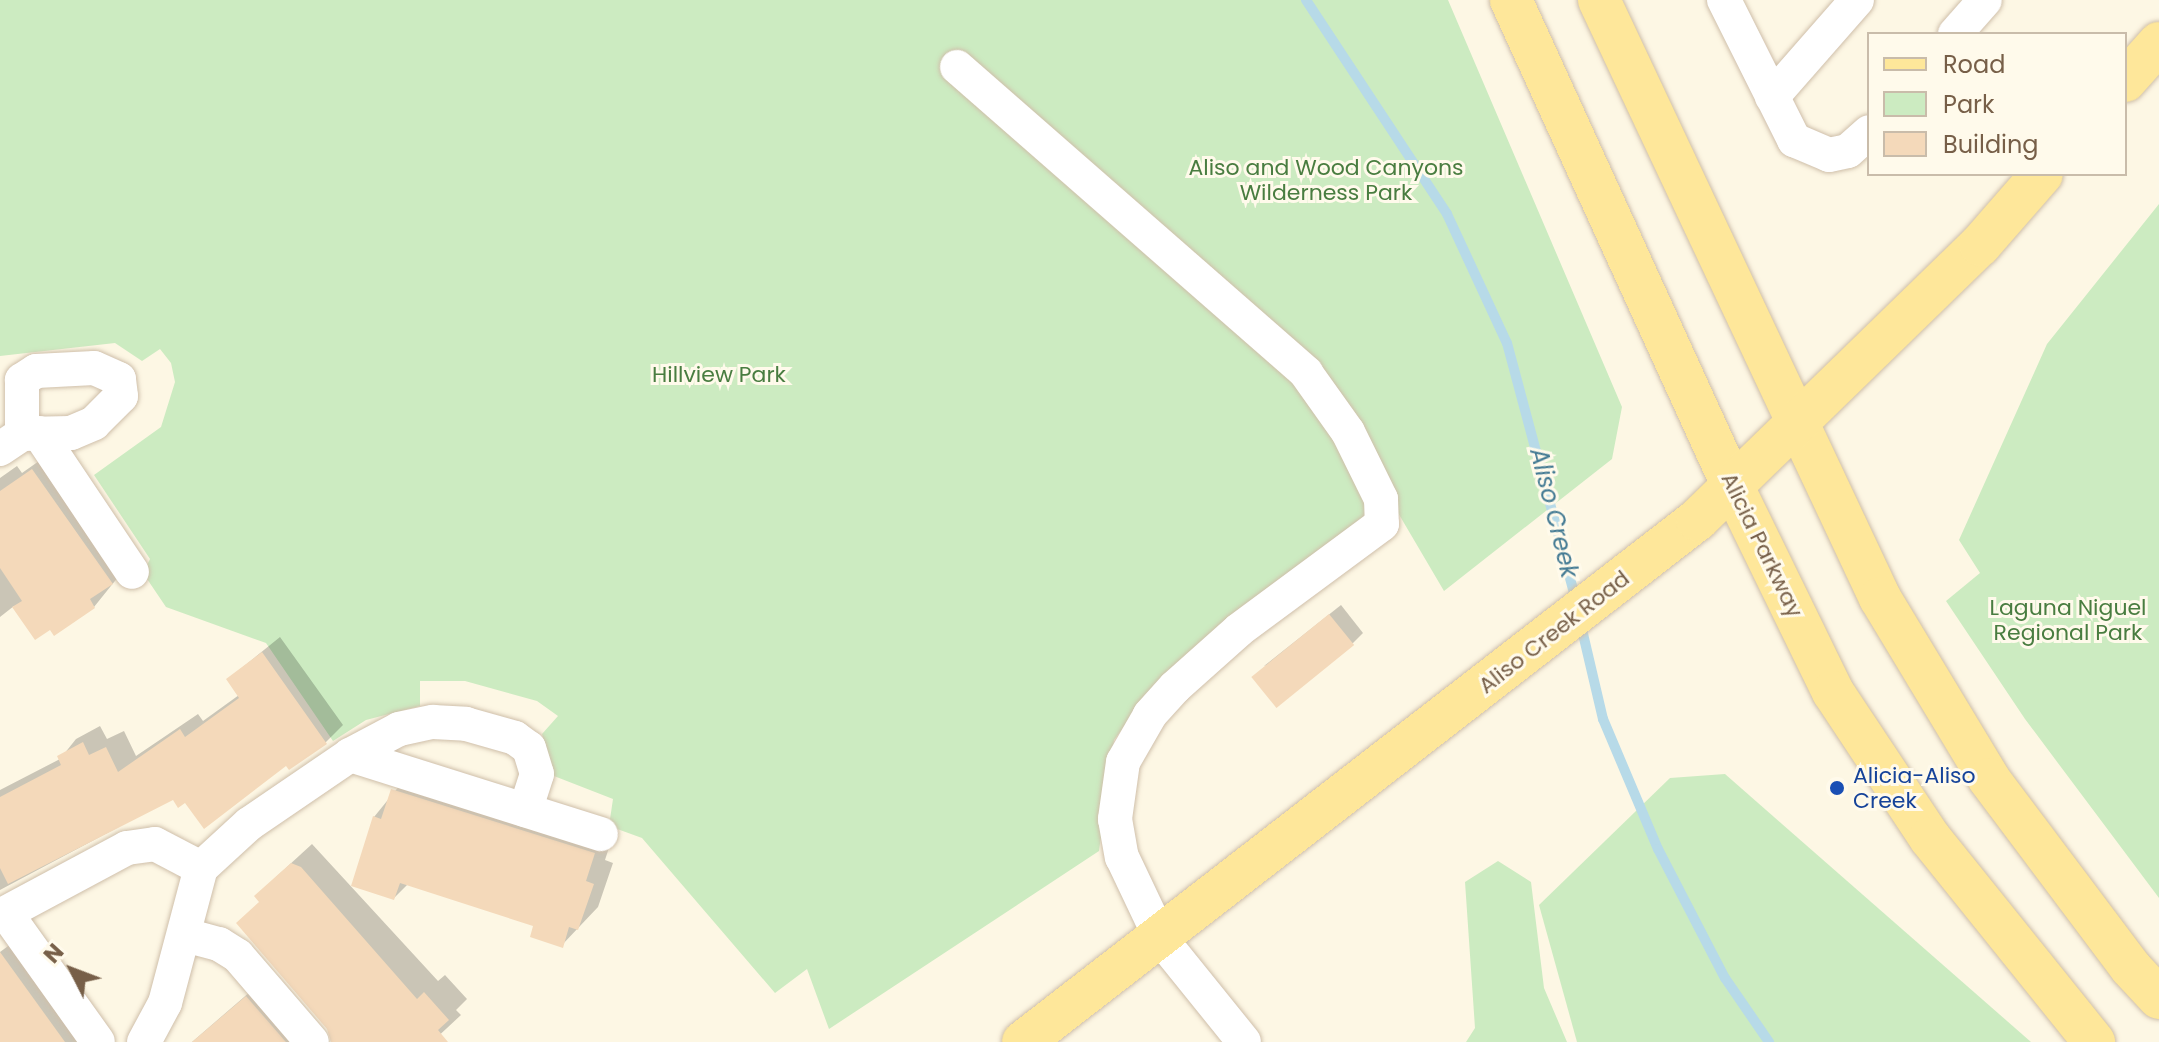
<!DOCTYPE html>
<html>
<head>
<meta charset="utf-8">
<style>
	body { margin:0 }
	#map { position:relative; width:2159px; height:1042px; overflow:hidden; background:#fdf7e4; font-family:Poppins,sans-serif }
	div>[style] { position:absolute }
	.green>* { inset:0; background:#ccebc1 }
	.shadow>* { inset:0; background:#0003 }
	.stream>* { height:10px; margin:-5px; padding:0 5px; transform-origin:5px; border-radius:5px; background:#b7dae8 }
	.building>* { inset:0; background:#f4d9ba; transform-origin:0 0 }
	.roads { filter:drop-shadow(0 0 2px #cfbfaa) drop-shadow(0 0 2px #cfbfaa) }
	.minor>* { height:34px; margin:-17px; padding:0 17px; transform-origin:17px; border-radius:17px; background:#fff }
	.major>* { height:42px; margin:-21px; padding:0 21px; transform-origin:21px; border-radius:21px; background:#fee79a }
	.dots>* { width:22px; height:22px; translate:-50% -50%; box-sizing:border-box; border:4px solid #fffaeb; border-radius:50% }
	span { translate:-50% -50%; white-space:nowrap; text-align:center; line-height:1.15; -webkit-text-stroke:6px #fffaeb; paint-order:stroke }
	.park-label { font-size:22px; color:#497d40 }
	.street-label { font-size:22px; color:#775f48 }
	.transit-label { font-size:22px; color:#164399 }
	.left { translate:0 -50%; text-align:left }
	.water-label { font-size:24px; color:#437a93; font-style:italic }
	.legend { position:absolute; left:1867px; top:32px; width:260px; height:144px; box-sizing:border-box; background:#fffaeb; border:2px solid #c9bcaa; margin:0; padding:10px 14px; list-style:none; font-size:24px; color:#775f48 }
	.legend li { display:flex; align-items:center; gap:16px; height:40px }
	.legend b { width:40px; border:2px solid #c9bcaa }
	.north { position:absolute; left:32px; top:930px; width:80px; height:80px; -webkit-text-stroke:6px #fffaeb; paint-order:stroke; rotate:312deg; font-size:22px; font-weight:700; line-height:32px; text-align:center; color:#775f48 }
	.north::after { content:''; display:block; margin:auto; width:28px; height:36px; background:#775f48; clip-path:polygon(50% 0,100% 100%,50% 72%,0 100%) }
</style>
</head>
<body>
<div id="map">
	<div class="green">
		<div style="clip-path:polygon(0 0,1448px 0,1622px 407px,1612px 459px,1444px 591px,1394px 506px,1149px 693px,1114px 740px,1099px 851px,829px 1029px,807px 969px,775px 993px,642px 838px,609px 826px,613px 799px,554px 776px,542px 734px,558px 716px,537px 701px,465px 681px,420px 681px,420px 706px,366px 720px,333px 741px,266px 643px,166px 607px,143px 573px,150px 559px,94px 475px,161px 427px,175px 382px,171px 363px,160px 349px,142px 361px,115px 343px,0 356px)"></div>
		<div style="clip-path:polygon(2159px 204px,2159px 898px,2025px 719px,1946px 601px,1980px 573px,1959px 540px,2047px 344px)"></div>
		<div style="clip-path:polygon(1725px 774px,2031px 1042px,1577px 1042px,1539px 905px,1670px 778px)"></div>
		<div style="clip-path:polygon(1498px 861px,1531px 882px,1544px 988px,1567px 1042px,1466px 1042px,1475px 1028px,1465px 882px)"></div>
	</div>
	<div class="shadow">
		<div style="clip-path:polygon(49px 454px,127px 566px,94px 607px,50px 627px,14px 606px,0 617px,0 478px,17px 466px,22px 473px)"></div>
		<div style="clip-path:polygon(1341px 605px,1363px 633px,1353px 643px,1264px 666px)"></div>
		<div style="clip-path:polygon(280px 637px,343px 725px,326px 742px,290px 768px,286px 763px,186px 800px,173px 798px,0 890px,0 790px,60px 759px,76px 739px,100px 726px,107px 739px,124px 731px,136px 756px,198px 714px,203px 721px,239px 695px,228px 679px)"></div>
		<div style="clip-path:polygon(413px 769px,614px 832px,605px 860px,613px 863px,598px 907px,562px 945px,536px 924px,408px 884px,394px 898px,374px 817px)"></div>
		<div style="clip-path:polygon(312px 844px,438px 981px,445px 975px,467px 999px,456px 1010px,461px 1015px,432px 1042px,331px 1042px,329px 1028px,261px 901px,276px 877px)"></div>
		<div style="clip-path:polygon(19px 938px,97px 1042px,0 1042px,0 952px)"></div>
		<div style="clip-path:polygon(266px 978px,328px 1042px,192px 1042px)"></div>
	</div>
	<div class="stream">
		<div style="left:1306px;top:0;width:256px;rotate:56.6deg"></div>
		<div style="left:1447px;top:214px;width:142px;rotate:65.1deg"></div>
		<div style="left:1507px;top:343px;width:267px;rotate:75deg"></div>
		<div style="left:1580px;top:621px;width:101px;rotate:76.8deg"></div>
		<div style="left:1603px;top:719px;width:141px;rotate:67.1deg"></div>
		<div style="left:1658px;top:849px;width:145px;rotate:62.6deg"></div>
		<div style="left:1725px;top:978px;width:78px;rotate:55.5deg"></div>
	</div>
	<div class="building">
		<div style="clip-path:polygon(32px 469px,113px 584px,90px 599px,95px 608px,54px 636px,50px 630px,35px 640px,12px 607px,22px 601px,0 568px,0 491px)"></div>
		<div style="left:1329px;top:614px;width:40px;height:100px;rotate:51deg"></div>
		<div style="clip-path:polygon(262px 652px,327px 744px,289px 770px,286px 766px,204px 829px,185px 803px,178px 808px,173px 800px,8px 884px,0 868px,0 797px,61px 765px,57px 756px,83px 742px,89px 755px,106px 747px,118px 772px,180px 729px,185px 737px,239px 698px,226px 679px)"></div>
		<div style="clip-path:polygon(391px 789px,595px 853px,586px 881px,594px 884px,578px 930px,569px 927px,563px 948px,530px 937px,533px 926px,400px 883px,394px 900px,351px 886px,373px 816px,381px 819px)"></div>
		<div style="clip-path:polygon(291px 863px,301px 867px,417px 999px,424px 992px,449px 1020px,438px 1030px,448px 1042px,331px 1042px,327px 1029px,236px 923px,259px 902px,254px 896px)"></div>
		<div style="clip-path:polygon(0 952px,65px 1042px,0 1042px)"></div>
		<div style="clip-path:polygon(246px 996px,286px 1042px,192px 1042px)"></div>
	</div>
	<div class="roads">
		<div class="minor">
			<div style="left:1724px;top:0;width:157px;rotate:63.4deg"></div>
			<div style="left:1794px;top:140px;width:38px;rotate:23deg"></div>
			<div style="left:1829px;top:155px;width:19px;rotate:-12deg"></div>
			<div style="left:1848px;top:151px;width:28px;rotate:-42deg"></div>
			<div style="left:1955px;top:34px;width:45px;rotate:-48.6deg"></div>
			<div style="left:957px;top:67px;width:464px;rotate:41.2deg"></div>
			<div style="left:1306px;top:373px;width:72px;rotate:54.6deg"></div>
			<div style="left:1348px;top:432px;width:75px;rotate:63.8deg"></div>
			<div style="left:1381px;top:499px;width:25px;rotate:88deg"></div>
			<div style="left:1382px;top:524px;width:178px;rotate:143.5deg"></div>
			<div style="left:1239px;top:630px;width:86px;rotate:138.3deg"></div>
			<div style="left:1175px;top:687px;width:38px;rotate:132deg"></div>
			<div style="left:1150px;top:715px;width:54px;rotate:119.9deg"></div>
			<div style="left:1123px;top:762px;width:58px;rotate:98deg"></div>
			<div style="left:1115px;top:819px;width:39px;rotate:80deg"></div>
			<div style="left:1122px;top:857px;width:91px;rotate:64.6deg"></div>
			<div style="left:1161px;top:939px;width:132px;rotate:51.1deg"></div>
			<div style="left:1772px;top:97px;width:129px;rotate:-48.8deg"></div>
			<div style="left:39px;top:433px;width:167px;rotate:56.2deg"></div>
			<div style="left:0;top:449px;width:27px;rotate:-34deg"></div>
			<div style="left:22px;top:434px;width:49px;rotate:-1.2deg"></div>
			<div style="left:71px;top:433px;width:25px;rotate:-23deg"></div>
			<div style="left:94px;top:423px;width:38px;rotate:-45deg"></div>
			<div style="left:121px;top:396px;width:17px;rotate:-97deg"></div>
			<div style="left:119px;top:379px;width:27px;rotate:-156deg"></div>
			<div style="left:94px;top:368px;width:58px;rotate:177deg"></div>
			<div style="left:36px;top:371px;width:17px;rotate:147deg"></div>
			<div style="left:22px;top:380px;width:54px;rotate:90deg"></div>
			<div style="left:350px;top:755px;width:263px;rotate:17.5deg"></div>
			<div style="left:6px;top:913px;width:158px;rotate:54.5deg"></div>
			<div style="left:0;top:916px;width:144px;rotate:-28.2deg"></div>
			<div style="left:127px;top:848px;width:28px;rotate:-8deg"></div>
			<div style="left:155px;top:844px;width:52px;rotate:27.6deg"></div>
			<div style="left:185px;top:935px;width:35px;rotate:15deg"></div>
			<div style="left:219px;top:944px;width:22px;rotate:32deg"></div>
			<div style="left:238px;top:956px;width:113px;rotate:49.3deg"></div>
			<div style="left:144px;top:1042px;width:44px;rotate:-61.7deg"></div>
			<div style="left:165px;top:1003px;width:140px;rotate:-75.1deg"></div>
			<div style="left:201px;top:868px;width:65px;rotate:-42.5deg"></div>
			<div style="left:249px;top:824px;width:122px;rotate:-34.3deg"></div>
			<div style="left:350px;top:755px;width:55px;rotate:-28deg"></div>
			<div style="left:399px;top:729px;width:35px;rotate:-12deg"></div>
			<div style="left:433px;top:722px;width:33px;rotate:3deg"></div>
			<div style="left:466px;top:724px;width:51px;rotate:15.9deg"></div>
			<div style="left:515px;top:738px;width:17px;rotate:36deg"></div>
			<div style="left:529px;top:748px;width:27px;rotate:73deg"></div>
			<div style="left:537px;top:774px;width:38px;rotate:108deg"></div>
		</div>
		<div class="major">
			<div style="left:1511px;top:0;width:535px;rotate:65.49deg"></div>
			<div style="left:1733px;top:487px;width:228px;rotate:64deg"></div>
			<div style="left:1833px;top:692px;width:175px;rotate:56.4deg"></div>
			<div style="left:1930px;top:838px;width:262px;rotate:51.2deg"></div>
			<div style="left:1599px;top:0;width:661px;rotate:64.83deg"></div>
			<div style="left:1880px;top:598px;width:211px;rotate:58.9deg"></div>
			<div style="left:1989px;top:779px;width:236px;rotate:53.1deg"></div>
			<div style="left:2131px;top:968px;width:41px;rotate:47deg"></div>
			<div style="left:2125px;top:81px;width:51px;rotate:-48.2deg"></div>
			<div style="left:1023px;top:1042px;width:853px;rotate:-37.76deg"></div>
			<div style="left:1697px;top:520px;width:395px;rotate:-44.2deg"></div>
			<div style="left:1980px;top:245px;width:94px;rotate:-48.9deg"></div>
		</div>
	</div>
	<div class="dots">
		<div style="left:1837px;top:788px;background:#1a4fb4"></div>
	</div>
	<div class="park-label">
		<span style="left:1326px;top:180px">Aliso and Wood Canyons<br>Wilderness Park</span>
		<span style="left:719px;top:375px">Hillview Park</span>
		<span style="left:2068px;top:620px">Laguna Niguel<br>Regional Park</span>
	</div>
	<div class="street-label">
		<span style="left:1762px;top:545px;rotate:64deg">Alicia Parkway</span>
		<span style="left:1554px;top:632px;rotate:-38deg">Aliso Creek Road</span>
	</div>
	<div class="transit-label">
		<span class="left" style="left:1853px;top:788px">Alicia-Aliso<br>Creek</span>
	</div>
	<div class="water-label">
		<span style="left:1554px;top:513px;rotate:76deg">Aliso Creek</span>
	</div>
	<ul class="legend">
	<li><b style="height:10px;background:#fee79a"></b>Road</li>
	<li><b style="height:22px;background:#ccebc1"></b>Park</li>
	<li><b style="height:22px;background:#f4d9ba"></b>Building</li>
	</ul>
	<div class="north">N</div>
</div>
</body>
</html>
